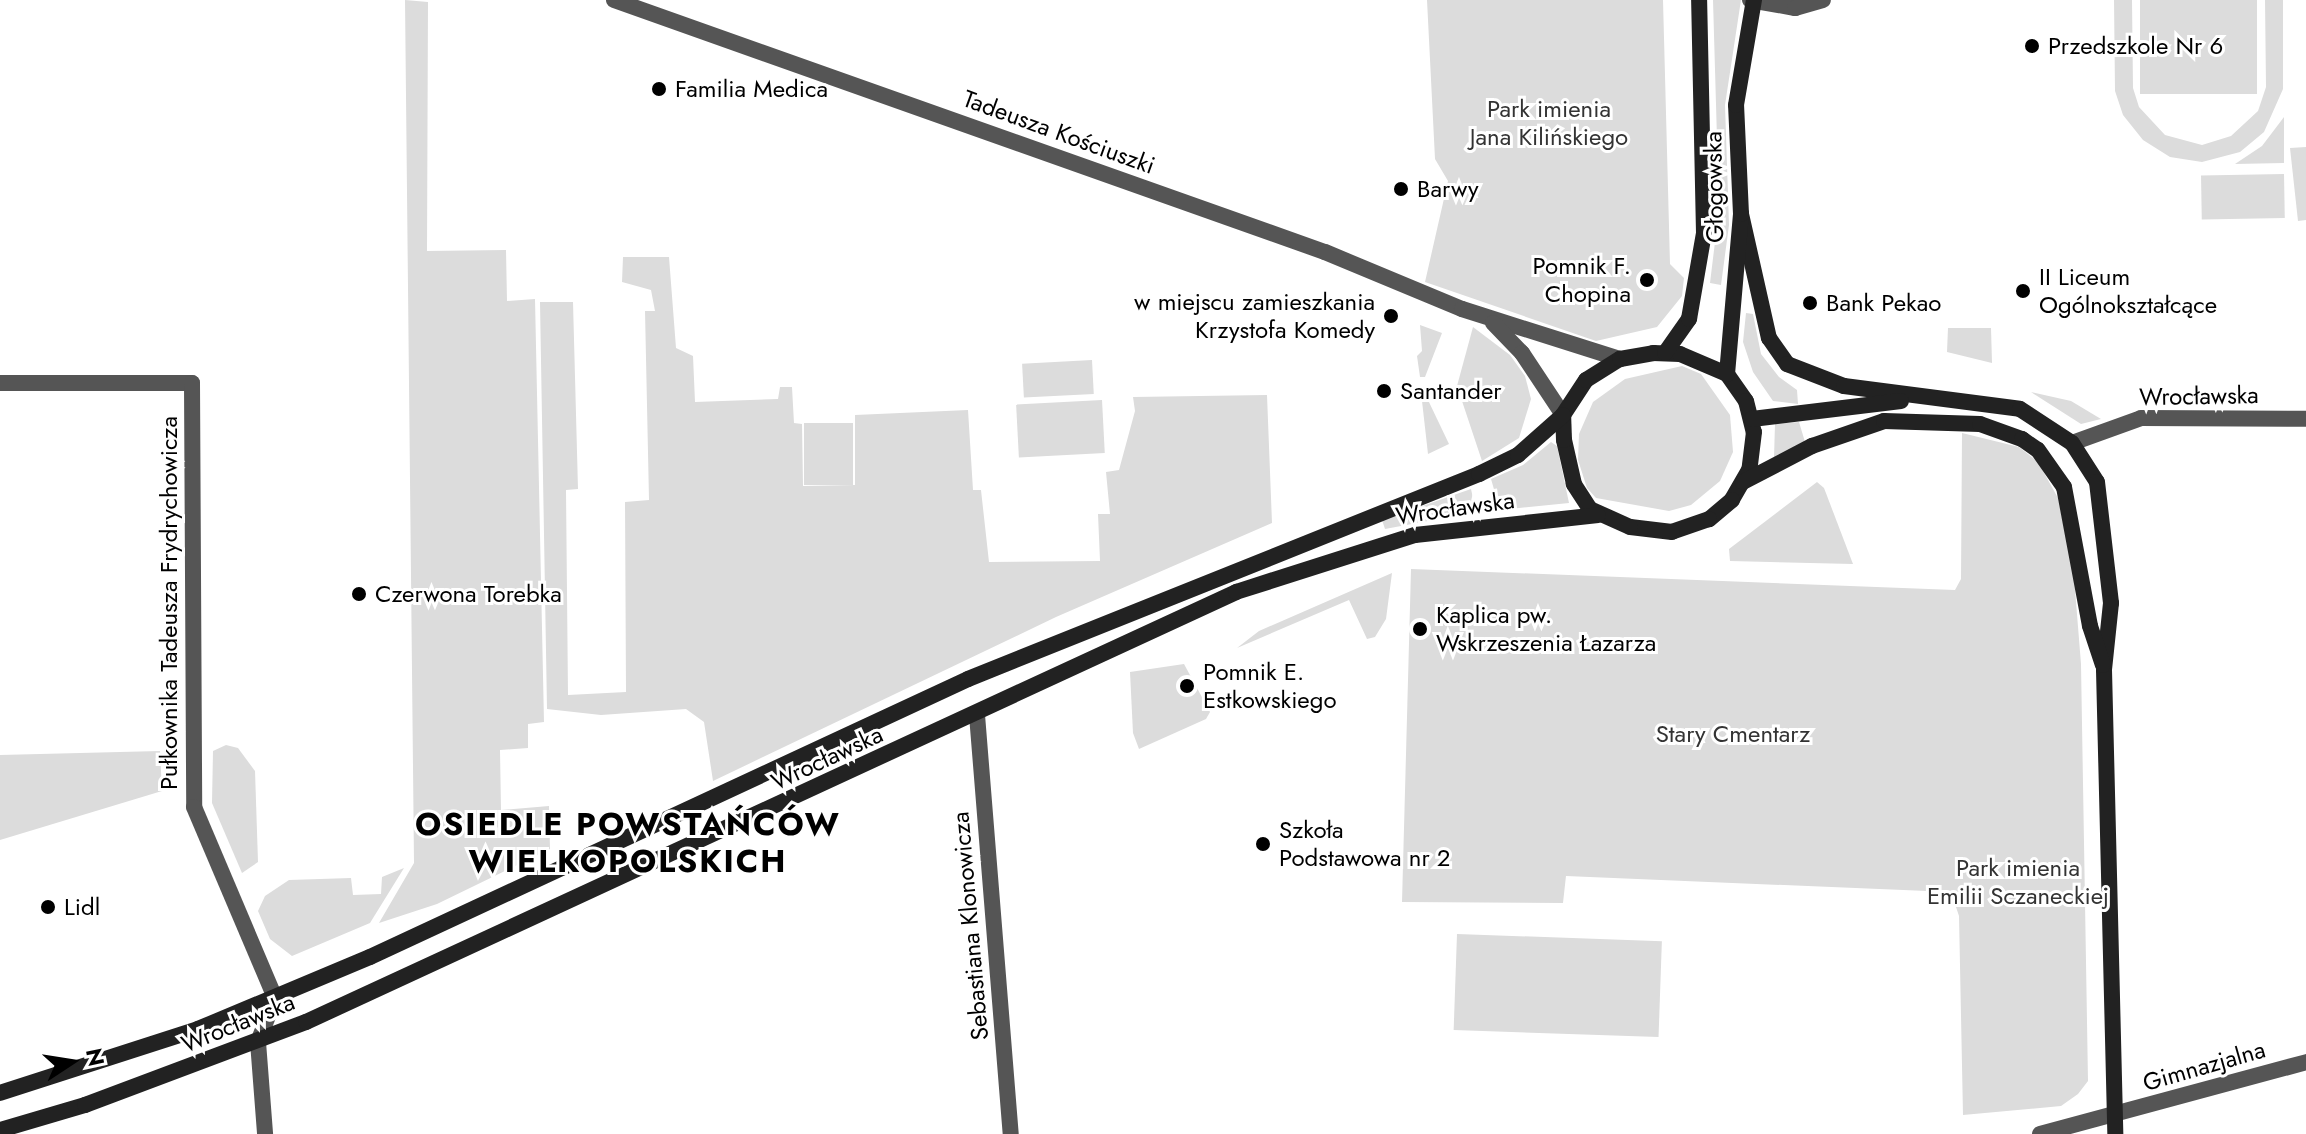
<!DOCTYPE html>
<html>
<head>
<meta charset="utf-8">
<style>
	body { margin:0 }
	#map { position:relative; width:2306px; height:1134px; overflow:hidden; background:#fff; font-family:Jost,sans-serif }
	div>[style] { position:absolute }
	.green>* { inset:0; background:#dcdcdc; transform-origin:0 0 }
	.street>* { height:16px; margin:-8px; padding:0 8px; transform-origin:8px; border-radius:8px; background:#555 }
	.secondary>* { height:16px; margin:-8px; padding:0 8px; transform-origin:8px; border-radius:8px; background:#222 }
	.dots>* { width:22px; height:22px; translate:-50% -50%; box-sizing:border-box; border:4px solid #fff; border-radius:50% }
	span { translate:-50% -50%; white-space:nowrap; text-align:center; line-height:1.15; -webkit-text-stroke:6px #fff; paint-order:stroke }
	.poi-label { font-size:24px; color:#000 }
	.left { translate:0 -50%; text-align:left }
	.right { translate:-100% -50%; text-align:right }
	.park-label { font-size:24px; color:#333 }
	.street-label { font-size:24px; color:#000 }
	.district-label { font-size:32px; color:#000; font-weight:700; letter-spacing:2px }
	.north { position:absolute; left:32px; top:1022px; width:80px; height:80px; -webkit-text-stroke:6px #fff; paint-order:stroke; rotate:78deg; font-size:22px; font-weight:700; line-height:32px; text-align:center; color:#000 }
	.north::after { content:''; display:block; margin:auto; width:28px; height:36px; background:#000; clip-path:polygon(50% 0,100% 100%,50% 72%,0 100%) }
</style>
</head>
<body>
<div id="map">
	<div class="green">
		<div style="clip-path:polygon(405px 0,428px 2px,427px 251px,506px 250px,507px 301px,535px 299px,544px 722px,528px 724px,528px 748px,500px 750px,501px 810px,549px 806px,550px 849px,437px 904px,379px 923px,414px 863px)"></div>
		<div style="clip-path:polygon(1427px 0,1663px 0,1670px 264px,1684px 278px,1682px 296px,1657px 327px,1596px 341px,1425px 282px,1448px 181px,1435px 159px)"></div>
		<div style="clip-path:polygon(1713px 0,1741px 0,1725px 105px,1729px 225px,1721px 285px,1710px 283px,1719px 209px)"></div>
		<div style="clip-path:polygon(2114px 0,2132px 0,2133px 88px,2139px 107px,2165px 135px,2202px 145px,2231px 136px,2258px 111px,2266px 87px,2265px 0,2283px 0,2283px 89px,2264px 132px,2240px 152px,2202px 162px,2170px 157px,2143px 140px,2123px 115px,2115px 91px)"></div>
		<div style="left:2140px;top:0;width:117px;height:94px"></div>
		<div style="clip-path:polygon(2284px 117px,2284px 163px,2235px 164px,2262px 146px)"></div>
		<div style="clip-path:polygon(2306px 147px,2306px 220px,2298px 221px,2290px 148px)"></div>
		<div style="left:2284px;top:174px;width:44px;height:83px;rotate:89deg"></div>
		<div style="clip-path:polygon(623px 257px,669px 257px,676px 348px,693px 356px,695px 402px,778px 399px,780px 387px,792px 387px,794px 423px,802px 424px,803px 486px,855px 485px,855px 415px,968px 410px,973px 490px,981px 490px,989px 562px,1100px 561px,1098px 514px,1110px 514px,1106px 472px,1119px 470px,1135px 411px,1133px 397px,1267px 395px,1272px 523px,1056px 617px,713px 781px,704px 722px,686px 709px,601px 715px,547px 709px,540px 302px,573px 302px,578px 489px,566px 490px,568px 695px,626px 692px,625px 502px,649px 500px,645px 311px,655px 311px,651px 290px,622px 282px)"></div>
		<div style="clip-path:polygon(1746px 313px,1753px 314px,1761px 354px,1779px 377px,1797px 390px,1798px 404px,1773px 401px,1753px 372px,1743px 342px)"></div>
		<div style="clip-path:polygon(1420px 325px,1442px 333px,1425px 377px,1420px 377px,1417px 356px,1422px 351px)"></div>
		<div style="clip-path:polygon(1473px 327px,1510px 355px,1525px 376px,1531px 399px,1519px 438px,1482px 461px,1457px 386px)"></div>
		<div style="clip-path:polygon(1948px 328px,1991px 328px,1992px 363px,1947px 352px)"></div>
		<div style="left:1092px;top:360px;width:34px;height:70px;rotate:87deg"></div>
		<div style="clip-path:polygon(1682px 366px,1701px 374px,1730px 415px,1733px 452px,1720px 481px,1691px 505px,1669px 511px,1596px 498px,1587px 488px,1578px 460px,1579px 434px,1593px 402px,1625px 379px)"></div>
		<div style="clip-path:polygon(2031px 392px,2071px 401px,2101px 419px,2081px 424px)"></div>
		<div style="left:1102px;top:400px;width:53px;height:86px;rotate:87deg"></div>
		<div style="clip-path:polygon(1428px 400px,1449px 444px,1428px 454px,1422px 401px)"></div>
		<div style="clip-path:polygon(1799px 422px,1805px 442px,1774px 458px,1775px 424px)"></div>
		<div style="left:804px;top:423px;width:49px;height:62px"></div>
		<div style="clip-path:polygon(1962px 433px,2019px 447px,2038px 462px,2058px 498px,2074px 577px,2081px 664px,2088px 1081px,2078px 1094px,2061px 1106px,1963px 1115px,1959px 916px,1951px 892px,1566px 876px,1563px 903px,1402px 902px,1411px 569px,1955px 590px,1961px 579px)"></div>
		<div style="clip-path:polygon(1551px 442px,1557px 446px,1569px 503px,1500px 510px,1491px 479px,1523px 465px)"></div>
		<div style="clip-path:polygon(1817px 482px,1824px 488px,1853px 564px,1730px 561px,1729px 549px)"></div>
		<div style="clip-path:polygon(1471px 489px,1476px 512px,1385px 529px,1382px 520px)"></div>
		<div style="clip-path:polygon(1392px 573px,1386px 619px,1375px 637px,1367px 639px,1349px 600px,1237px 648px,1259px 631px)"></div>
		<div style="clip-path:polygon(1184px 664px,1210px 712px,1206px 719px,1139px 749px,1133px 733px,1130px 672px)"></div>
		<div style="clip-path:polygon(226px 745px,238px 748px,255px 771px,258px 862px,242px 873px,212px 803px,213px 751px)"></div>
		<div style="clip-path:polygon(160px 751px,162px 791px,0 840px,0 755px)"></div>
		<div style="clip-path:polygon(404px 868px,370px 923px,292px 956px,270px 939px,258px 911px,265px 896px,289px 880px,351px 878px,353px 895px,381px 894px,382px 877px)"></div>
		<div style="left:1457px;top:934px;width:205px;height:96px;rotate:2deg"></div>
	</div>
	<div class="street">
		<div style="left:614px;top:0;width:754px;rotate:19.52deg"></div>
		<div style="left:1325px;top:252px;width:148px;rotate:22.6deg"></div>
		<div style="left:1462px;top:309px;width:166px;rotate:17.6deg"></div>
		<div style="left:1750px;top:0;width:46px;rotate:10.1deg"></div>
		<div style="left:1795px;top:8px;width:29px;rotate:-16deg"></div>
		<div style="left:1493px;top:323px;width:42px;rotate:46deg"></div>
		<div style="left:1522px;top:353px;width:74px;rotate:56.5deg"></div>
		<div style="left:0;top:383px;width:192px"></div>
		<div style="left:192px;top:383px;width:424px;rotate:89.7deg"></div>
		<div style="left:194px;top:807px;width:207px;rotate:67deg"></div>
		<div style="left:275px;top:998px;width:47px;rotate:111.1deg"></div>
		<div style="left:258px;top:1042px;width:92px;rotate:85.6deg"></div>
		<div style="left:2072px;top:443px;width:73px;rotate:-19.9deg"></div>
		<div style="left:2141px;top:418px;width:165px;rotate:0.3deg"></div>
		<div style="left:977px;top:715px;width:420px;rotate:85.4deg"></div>
		<div style="left:2040px;top:1134px;width:276px;rotate:-15.1deg"></div>
	</div>
	<div class="secondary">
		<div style="left:1741px;top:214px;width:127px;rotate:77.3deg"></div>
		<div style="left:1769px;top:338px;width:32px;rotate:55deg"></div>
		<div style="left:1787px;top:364px;width:61px;rotate:21.1deg"></div>
		<div style="left:1844px;top:386px;width:177px;rotate:7.4deg"></div>
		<div style="left:2020px;top:409px;width:62px;rotate:33.2deg"></div>
		<div style="left:2072px;top:443px;width:46px;rotate:57.3deg"></div>
		<div style="left:2097px;top:482px;width:122px;rotate:83.4deg"></div>
		<div style="left:2111px;top:603px;width:67px;rotate:96deg"></div>
		<div style="left:2104px;top:670px;width:464px;rotate:88.6deg"></div>
		<div style="left:1653px;top:353px;width:27px;rotate:2deg"></div>
		<div style="left:1680px;top:354px;width:51px;rotate:23.1deg"></div>
		<div style="left:1727px;top:374px;width:33px;rotate:55deg"></div>
		<div style="left:1746px;top:401px;width:32px;rotate:76deg"></div>
		<div style="left:1754px;top:432px;width:38px;rotate:97deg"></div>
		<div style="left:1749px;top:470px;width:34px;rotate:120deg"></div>
		<div style="left:1732px;top:500px;width:30px;rotate:140deg"></div>
		<div style="left:1709px;top:519px;width:39px;rotate:161deg"></div>
		<div style="left:1672px;top:532px;width:42px;rotate:-173.2deg"></div>
		<div style="left:1630px;top:527px;width:44px;rotate:-155.8deg"></div>
		<div style="left:1590px;top:509px;width:30px;rotate:-123deg"></div>
		<div style="left:1574px;top:484px;width:45px;rotate:-102.8deg"></div>
		<div style="left:1564px;top:440px;width:25px;rotate:-92deg"></div>
		<div style="left:1563px;top:415px;width:42px;rotate:-56.7deg"></div>
		<div style="left:1586px;top:380px;width:40px;rotate:-32deg"></div>
		<div style="left:1620px;top:359px;width:34px;rotate:-10deg"></div>
		<div style="left:1665px;top:353px;width:42px;rotate:-54.8deg"></div>
		<div style="left:1689px;top:319px;width:87px;rotate:-80.1deg"></div>
		<div style="left:1704px;top:233px;width:233px;rotate:-91.2deg"></div>
		<div style="left:1727px;top:374px;width:161px;rotate:-85deg"></div>
		<div style="left:1741px;top:214px;width:109px;rotate:-92.6deg"></div>
		<div style="left:1736px;top:105px;width:107px;rotate:-80.3deg"></div>
		<div style="left:1752px;top:419px;width:150px;rotate:-6.9deg"></div>
		<div style="left:1743px;top:482px;width:78px;rotate:-27.6deg"></div>
		<div style="left:1812px;top:446px;width:76px;rotate:-19.1deg"></div>
		<div style="left:1884px;top:421px;width:96px;rotate:1.8deg"></div>
		<div style="left:1980px;top:424px;width:45px;rotate:19.7deg"></div>
		<div style="left:2022px;top:439px;width:19px;rotate:35deg"></div>
		<div style="left:2038px;top:450px;width:45px;rotate:54.9deg"></div>
		<div style="left:2064px;top:487px;width:141px;rotate:79.4deg"></div>
		<div style="left:2090px;top:626px;width:41px;rotate:71.6deg"></div>
		<div style="left:0;top:1093px;width:208px;rotate:-17.9deg"></div>
		<div style="left:198px;top:1029px;width:186px;rotate:-22.7deg"></div>
		<div style="left:370px;top:957px;width:659px;rotate:-24.93deg"></div>
		<div style="left:968px;top:679px;width:551px;rotate:-21.86deg"></div>
		<div style="left:1479px;top:474px;width:43px;rotate:-26deg"></div>
		<div style="left:1518px;top:455px;width:60px;rotate:-41.6deg"></div>
		<div style="left:0;top:1130px;width:89px;rotate:-16.4deg"></div>
		<div style="left:85px;top:1105px;width:236px;rotate:-20.6deg"></div>
		<div style="left:306px;top:1022px;width:1025px;rotate:-24.81deg"></div>
		<div style="left:1236px;top:592px;width:188px;rotate:-17.7deg"></div>
		<div style="left:1415px;top:535px;width:184px;rotate:-6.2deg"></div>
	</div>
	<div class="dots">
		<div style="left:2032px;top:46px;background:#000"></div>
		<div style="left:659px;top:89px;background:#000"></div>
		<div style="left:1401px;top:189px;background:#000"></div>
		<div style="left:1647px;top:280px;background:#000"></div>
		<div style="left:2023px;top:291px;background:#000"></div>
		<div style="left:1810px;top:303px;background:#000"></div>
		<div style="left:1391px;top:316px;background:#000"></div>
		<div style="left:1384px;top:391px;background:#000"></div>
		<div style="left:359px;top:594px;background:#000"></div>
		<div style="left:1420px;top:629px;background:#000"></div>
		<div style="left:1187px;top:686px;background:#000"></div>
		<div style="left:1263px;top:844px;background:#000"></div>
		<div style="left:48px;top:907px;background:#000"></div>
	</div>
	<div class="poi-label">
		<span class="left" style="left:2048px;top:46px">Przedszkole Nr 6</span>
		<span class="left" style="left:675px;top:89px">Familia Medica</span>
		<span class="left" style="left:1417px;top:189px">Barwy</span>
		<span class="right" style="left:1631px;top:280px">Pomnik F.<br>Chopina</span>
		<span class="left" style="left:2039px;top:291px">II Liceum<br>Ogólnokształcące</span>
		<span class="right" style="left:1375px;top:316px">w miejscu zamieszkania<br>Krzystofa Komedy</span>
		<span class="left" style="left:1826px;top:303px">Bank Pekao</span>
		<span class="left" style="left:1400px;top:391px">Santander</span>
		<span class="left" style="left:375px;top:594px">Czerwona Torebka</span>
		<span class="left" style="left:1436px;top:629px">Kaplica pw.<br>Wskrzeszenia Łazarza</span>
		<span class="left" style="left:1203px;top:686px">Pomnik E.<br>Estkowskiego</span>
		<span class="left" style="left:1279px;top:844px">Szkoła<br>Podstawowa nr 2</span>
		<span class="left" style="left:64px;top:907px">Lidl</span>
	</div>
	<div class="park-label">
		<span style="left:1549px;top:123px">Park imienia<br>Jana Kilińskiego</span>
		<span style="left:1733px;top:734px">Stary Cmentarz</span>
		<span style="left:2018px;top:882px">Park imienia<br>Emilii Sczaneckiej</span>
	</div>
	<div class="street-label">
		<span style="left:1059px;top:132px;rotate:20deg">Tadeusza Kościuszki</span>
		<span style="left:1714px;top:187px;rotate:-91deg">Głogowska</span>
		<span style="left:2199px;top:396px;rotate:-1deg">Wrocławska</span>
		<span style="left:1455px;top:508px;rotate:-8deg">Wrocławska</span>
		<span style="left:169px;top:603px;rotate:-90deg">Pułkownika Tadeusza Frydrychowicza</span>
		<span style="left:827px;top:758px;rotate:-25deg">Wrocławska</span>
		<span style="left:970px;top:926px;rotate:-95deg">Sebastiana Klonowicza</span>
		<span style="left:238px;top:1023px;rotate:-22deg">Wrocławska</span>
		<span style="left:2204px;top:1066px;rotate:-16deg">Gimnazjalna</span>
	</div>
	<div class="district-label">
		<span style="left:628px;top:843px">OSIEDLE POWSTAŃCÓW<br>WIELKOPOLSKICH</span>
	</div>
	<div class="north">N</div>
</div>
</body>
</html>
